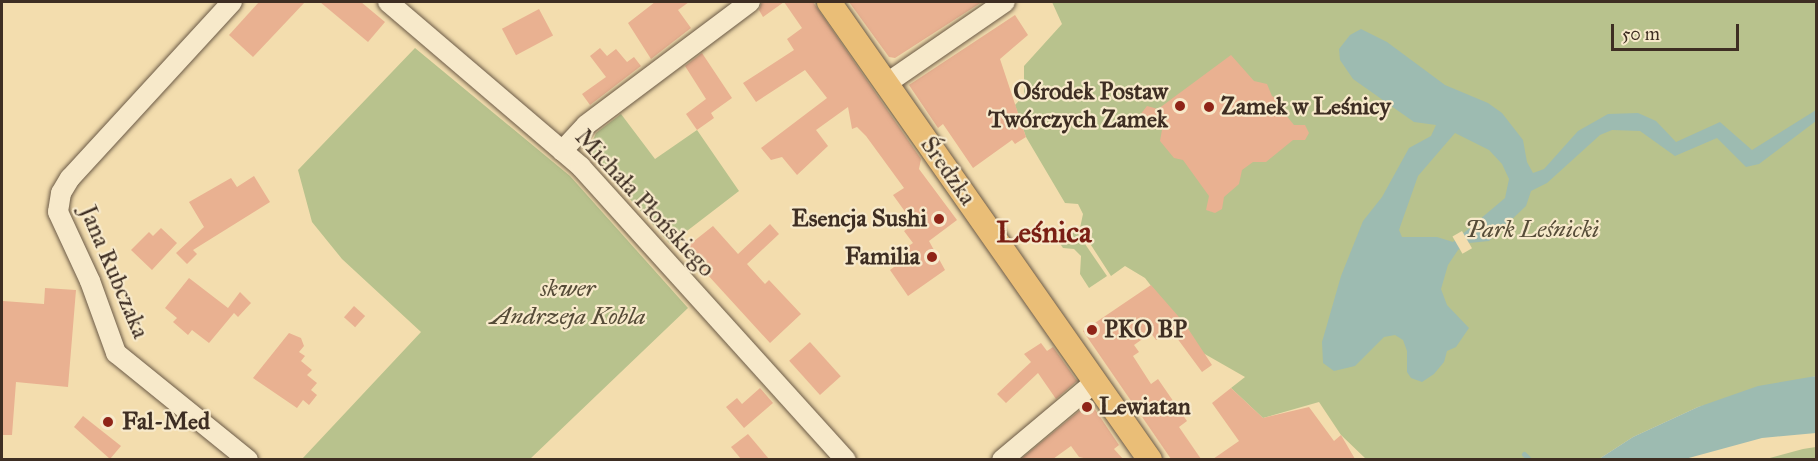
<!DOCTYPE html>
<html>
<head>
<meta charset="utf-8">
<style>
	body { margin:0 }
	#map { position:relative; width:1818px; height:461px; overflow:hidden; background:#f3ddae; font-family:"IM FELL Great Primer",serif }
	div>[style] { position:absolute }
	.green>* { inset:0; background:#b8c28d }
	.water>* { inset:0; background:#9dbbb1 }
	.pier>* { inset:0; background:#f3ddae; transform-origin:0 0 }
	.stream>* { height:5px; margin:-2.5px; padding:0 2.5px; transform-origin:2.5px; border-radius:2.5px; background:#9dbbb1 }
	.building>* { inset:0; background:#e9b191; transform-origin:0 0 }
	.roads { filter:drop-shadow(0 0 2px #6b5a46) drop-shadow(0 0 2px #6b5a46) }
	.minor>* { height:20px; margin:-10px; padding:0 10px; transform-origin:10px; border-radius:10px; background:#f7e9ca }
	.major>* { height:24px; margin:-12px; padding:0 12px; transform-origin:12px; border-radius:12px; background:#eabe77 }
	.dots>* { width:16px; height:16px; translate:-50% -50%; box-sizing:border-box; border:3px solid #f7e9ca; border-radius:50% }
	span { translate:-50% -50%; white-space:nowrap; text-align:center; line-height:1.15; -webkit-text-stroke:4.5px #f7e9ca; paint-order:stroke }
	.poi-label { font-size:24px; color:#3e2e23; font-weight:700 }
	.right { translate:-100% -50%; text-align:right }
	.left { translate:0 -50%; text-align:left }
	.street-label { font-size:24px; color:#3e2e23 }
	.park-label { font-size:24px; color:#564c38; font-style:italic }
	.district-label { font-size:30px; color:#7a1f14; font-weight:700 }
	.frame { position:absolute; inset:0; border:3px solid #3e2e23; pointer-events:none }
	.scale { position:absolute; left:1611px; top:24px; width:128px; height:27px; box-sizing:border-box; border:3px solid #3e2e23; border-top:0; padding-left:8px; font-size:18px; line-height:21px; white-space:nowrap; color:#3e2e23; -webkit-text-stroke:4px #f7e9ca; paint-order:stroke }
</style>
</head>
<body>
<div id="map">
	<div class="green">
		<div style="clip-path:polygon(1052px 2px,1816px 2px,1816px 376px,1698px 407px,1633px 437px,1599px 459px,1366px 459px,1341px 435px,1319px 402px,1263px 418px,1231px 388px,1245px 377px,1203px 353px,1145px 278px,1125px 266px,1111px 276px,1080px 228px,1083px 214px,1078px 204px,1065px 203px,1026px 137px,1015px 105px,1024px 95px,1024px 66px,1062px 24px)"></div>
		<div style="clip-path:polygon(415px 48px,570px 176px,688px 308px,530px 459px,302px 459px,421px 332px,342px 259px,312px 222px,298px 170px)"></div>
		<div style="clip-path:polygon(621px 114px,655px 159px,697px 130px,739px 191px,670px 244px,588px 152px,596px 133px)"></div>
		<div style="clip-path:polygon(1074px 228px,1107px 276px,1089px 288px,1080px 274px,1081px 256px,1074px 249px,1063px 248px,1057px 239px)"></div>
		<div style="clip-path:polygon(1816px 447px,1816px 459px,1766px 459px,1803px 449px)"></div>
	</div>
	<div class="water">
		<div style="clip-path:polygon(evenodd,1361px 29px,1387px 42px,1445px 85px,1488px 103px,1502px 113px,1523px 140px,1527px 162px,1533px 173px,1544px 169px,1578px 131px,1608px 114px,1638px 113px,1656px 121px,1676px 142px,1720px 122px,1752px 150px,1816px 110px,1816px 121px,1759px 164px,1746px 167px,1717px 138px,1675px 156px,1640px 131px,1612px 130px,1600px 135px,1547px 183px,1531px 191px,1526px 206px,1489px 241px,1469px 243px,1458px 250px,1448px 265px,1441px 289px,1447px 305px,1469px 328px,1456px 347px,1447px 351px,1444px 362px,1434px 374px,1422px 382px,1411px 378px,1407px 372px,1407px 351px,1403px 340px,1395px 335px,1384px 337px,1355px 366px,1334px 371px,1323px 363px,1322px 342px,1341px 276px,1363px 221px,1382px 197px,1409px 148px,1431px 136px,1436px 125px,1414px 122px,1353px 79px,1340px 60px,1339px 49px,1350px 35px,1361px 29px,1455px 133px,1489px 150px,1502px 164px,1509px 179px,1505px 198px,1453px 242px,1437px 237px,1402px 237px,1399px 230px,1418px 176px,1455px 133px)"></div>
		<div style="clip-path:polygon(1816px 376px,1816px 433px,1762px 438px,1685px 459px,1599px 459px,1633px 437px,1698px 407px,1758px 386px)"></div>
	</div>
	<div class="pier">
		<div style="left:1462px;top:231px;width:20px;height:11px;rotate:60deg"></div>
	</div>
	<div class="stream">
		<div style="left:1524px;top:454px;width:6px;rotate:45deg"></div>
	</div>
	<div class="building">
		<div style="clip-path:polygon(259px 2px,305px 2px,253px 57px,229px 35px)"></div>
		<div style="clip-path:polygon(320px 2px,361px 2px,385px 22px,368px 42px)"></div>
		<div style="clip-path:polygon(655px 2px,689px 2px,678px 10px,691px 28px,651px 59px,628px 23px)"></div>
		<div style="clip-path:polygon(762px 2px,813px 2px,921px 159px,919px 169px,957px 220px,929px 241px,945px 270px,908px 296px,890px 270px,898px 264px,895px 255px,913px 243px,904px 231px,914px 224px,893px 195px,904px 188px,866px 136px,857px 127px,852px 129px,848px 107px,816px 130px,828px 146px,797px 175px,782px 157px,771px 160px,761px 148px,827px 98px,805px 70px,756px 102px,743px 83px,794px 50px,787px 39px,802px 28px,784px 2px,763px 17px,759px 10px)"></div>
		<div style="clip-path:polygon(849px 2px,982px 2px,895px 58px,889px 57px)"></div>
		<div style="left:539px;top:9px;width:30px;height:42px;rotate:62deg"></div>
		<div style="clip-path:polygon(1015px 15px,1028px 35px,1000px 59px,1026px 137px,1015px 144px,1012px 140px,973px 168px,943px 124px,938px 128px,909px 85px)"></div>
		<div style="clip-path:polygon(600px 48px,607px 56px,616px 49px,627px 62px,634px 57px,641px 66px,590px 105px,582px 94px,606px 77px,590px 56px)"></div>
		<div style="clip-path:polygon(702px 53px,732px 98px,711px 113px,714px 118px,697px 130px,686px 114px,706px 99px,685px 66px)"></div>
		<div style="clip-path:polygon(1231px 55px,1254px 81px,1267px 84px,1272px 96px,1284px 103px,1285px 114px,1294px 125px,1305px 125px,1309px 133px,1305px 140px,1293px 140px,1266px 162px,1253px 162px,1242px 170px,1239px 184px,1224px 197px,1222px 209px,1215px 213px,1206px 210px,1209px 196px,1183px 160px,1174px 158px,1160px 141px,1163px 124px,1146px 123px,1140px 115px,1147px 106px,1158px 109px)"></div>
		<div style="clip-path:polygon(254px 176px,270px 202px,193px 250px,197px 254px,187px 264px,176px 253px,204px 227px,189px 202px,231px 178px,237px 187px)"></div>
		<div style="clip-path:polygon(770px 224px,779px 234px,747px 264px,765px 284px,769px 280px,801px 314px,770px 343px,684px 249px,713px 226px,738px 254px)"></div>
		<div style="clip-path:polygon(161px 228px,177px 243px,152px 270px,131px 250px,149px 232px,153px 236px)"></div>
		<div style="clip-path:polygon(189px 278px,228px 308px,240px 292px,251px 303px,238px 317px,234px 313px,209px 343px,192px 330px,188px 335px,173px 322px,177px 318px,165px 308px)"></div>
		<div style="clip-path:polygon(1151px 285px,1185px 324px,1212px 365px,1202px 372px,1171px 330px,1156px 340px,1151px 333px,1134px 345px,1139px 352px,1133px 356px,1151px 384px,1158px 379px,1187px 421px,1179px 427px,1201px 459px,1171px 459px,1083px 331px)"></div>
		<div style="clip-path:polygon(45px 288px,76px 290px,68px 387px,16px 382px,12px 435px,2px 435px,3px 301px,44px 304px)"></div>
		<div style="left:354px;top:306px;width:15px;height:15px;rotate:42deg"></div>
		<div style="clip-path:polygon(289px 333px,301px 338px,304px 346px,299px 352px,305px 356px,301px 361px,312px 370px,307px 375px,317px 383px,311px 390px,317px 395px,309px 405px,303px 400px,297px 408px,253px 378px)"></div>
		<div style="left:810px;top:342px;width:46px;height:28px;rotate:48deg"></div>
		<div style="clip-path:polygon(1041px 343px,1047px 351px,1053px 347px,1077px 381px,1056px 399px,1038px 373px,1006px 403px,997px 394px,1031px 362px,1024px 354px)"></div>
		<div style="clip-path:polygon(760px 388px,773px 403px,744px 428px,726px 407px,737px 398px,742px 404px)"></div>
		<div style="clip-path:polygon(1231px 388px,1263px 418px,1309px 407px,1334px 441px,1341px 435px,1355px 459px,1213px 459px,1239px 441px,1212px 403px)"></div>
		<div style="clip-path:polygon(1090px 402px,1119px 445px,1114px 449px,1123px 459px,1088px 459px,1079px 457px,1071px 446px,1053px 459px,1021px 459px)"></div>
		<div style="clip-path:polygon(83px 416px,121px 446px,110px 459px,74px 427px)"></div>
		<div style="clip-path:polygon(748px 434px,769px 459px,741px 459px,731px 447px)"></div>
	</div>
	<div class="roads">
		<div class="minor">
			<div style="left:232px;top:2px;width:239px;rotate:132.6deg"></div>
			<div style="left:70px;top:178px;width:17px;rotate:121deg"></div>
			<div style="left:61px;top:193px;width:19px;rotate:99deg"></div>
			<div style="left:58px;top:212px;width:76px;rotate:65.1deg"></div>
			<div style="left:90px;top:281px;width:77px;rotate:70.1deg"></div>
			<div style="left:116px;top:353px;width:170px;rotate:39deg"></div>
			<div style="left:388px;top:2px;width:254px;rotate:40.5deg"></div>
			<div style="left:581px;top:167px;width:395px;rotate:47.9deg"></div>
			<div style="left:887px;top:83px;width:143px;rotate:-34.5deg"></div>
			<div style="left:562px;top:151px;width:35px;rotate:-47deg"></div>
			<div style="left:586px;top:125px;width:205px;rotate:-36.9deg"></div>
			<div style="left:1002px;top:460px;width:121px;rotate:-40deg"></div>
		</div>
		<div class="major">
			<div style="left:829px;top:2px;width:559px;rotate:54.97deg"></div>
		</div>
	</div>
	<div class="dots">
		<div style="left:1180px;top:106px;background:#8f2418"></div>
		<div style="left:1209px;top:107px;background:#8f2418"></div>
		<div style="left:939px;top:219px;background:#8f2418"></div>
		<div style="left:932px;top:257px;background:#8f2418"></div>
		<div style="left:1092px;top:330px;background:#8f2418"></div>
		<div style="left:1087px;top:407px;background:#8f2418"></div>
		<div style="left:108px;top:422px;background:#8f2418"></div>
	</div>
	<div class="poi-label">
		<span class="right" style="left:1168px;top:106px">Ośrodek Postaw<br>Twórczych Zamek</span>
		<span class="left" style="left:1221px;top:107px">Zamek w Leśnicy</span>
		<span class="right" style="left:927px;top:219px">Esencja Sushi</span>
		<span class="right" style="left:920px;top:257px">Familia</span>
		<span class="left" style="left:1104px;top:330px">PKO BP</span>
		<span class="left" style="left:1099px;top:407px">Lewiatan</span>
		<span class="left" style="left:122px;top:422px">Fal-Med</span>
	</div>
	<div class="street-label">
		<span style="left:948px;top:171px;rotate:55deg">Średzka</span>
		<span style="left:645px;top:203px;rotate:47deg">Michała Płońskiego</span>
		<span style="left:114px;top:272px;rotate:67deg">Jana Rubczaka</span>
	</div>
	<div class="park-label">
		<span style="left:1532px;top:230px">Park Leśnicki</span>
		<span style="left:568px;top:303px">skwer<br>Andrzeja Kobla</span>
	</div>
	<div class="district-label">
		<span style="left:1044px;top:232px">Leśnica</span>
	</div>
	<div class="frame"></div>
	<div class="scale">50 m</div>
</div>
</body>
</html>
